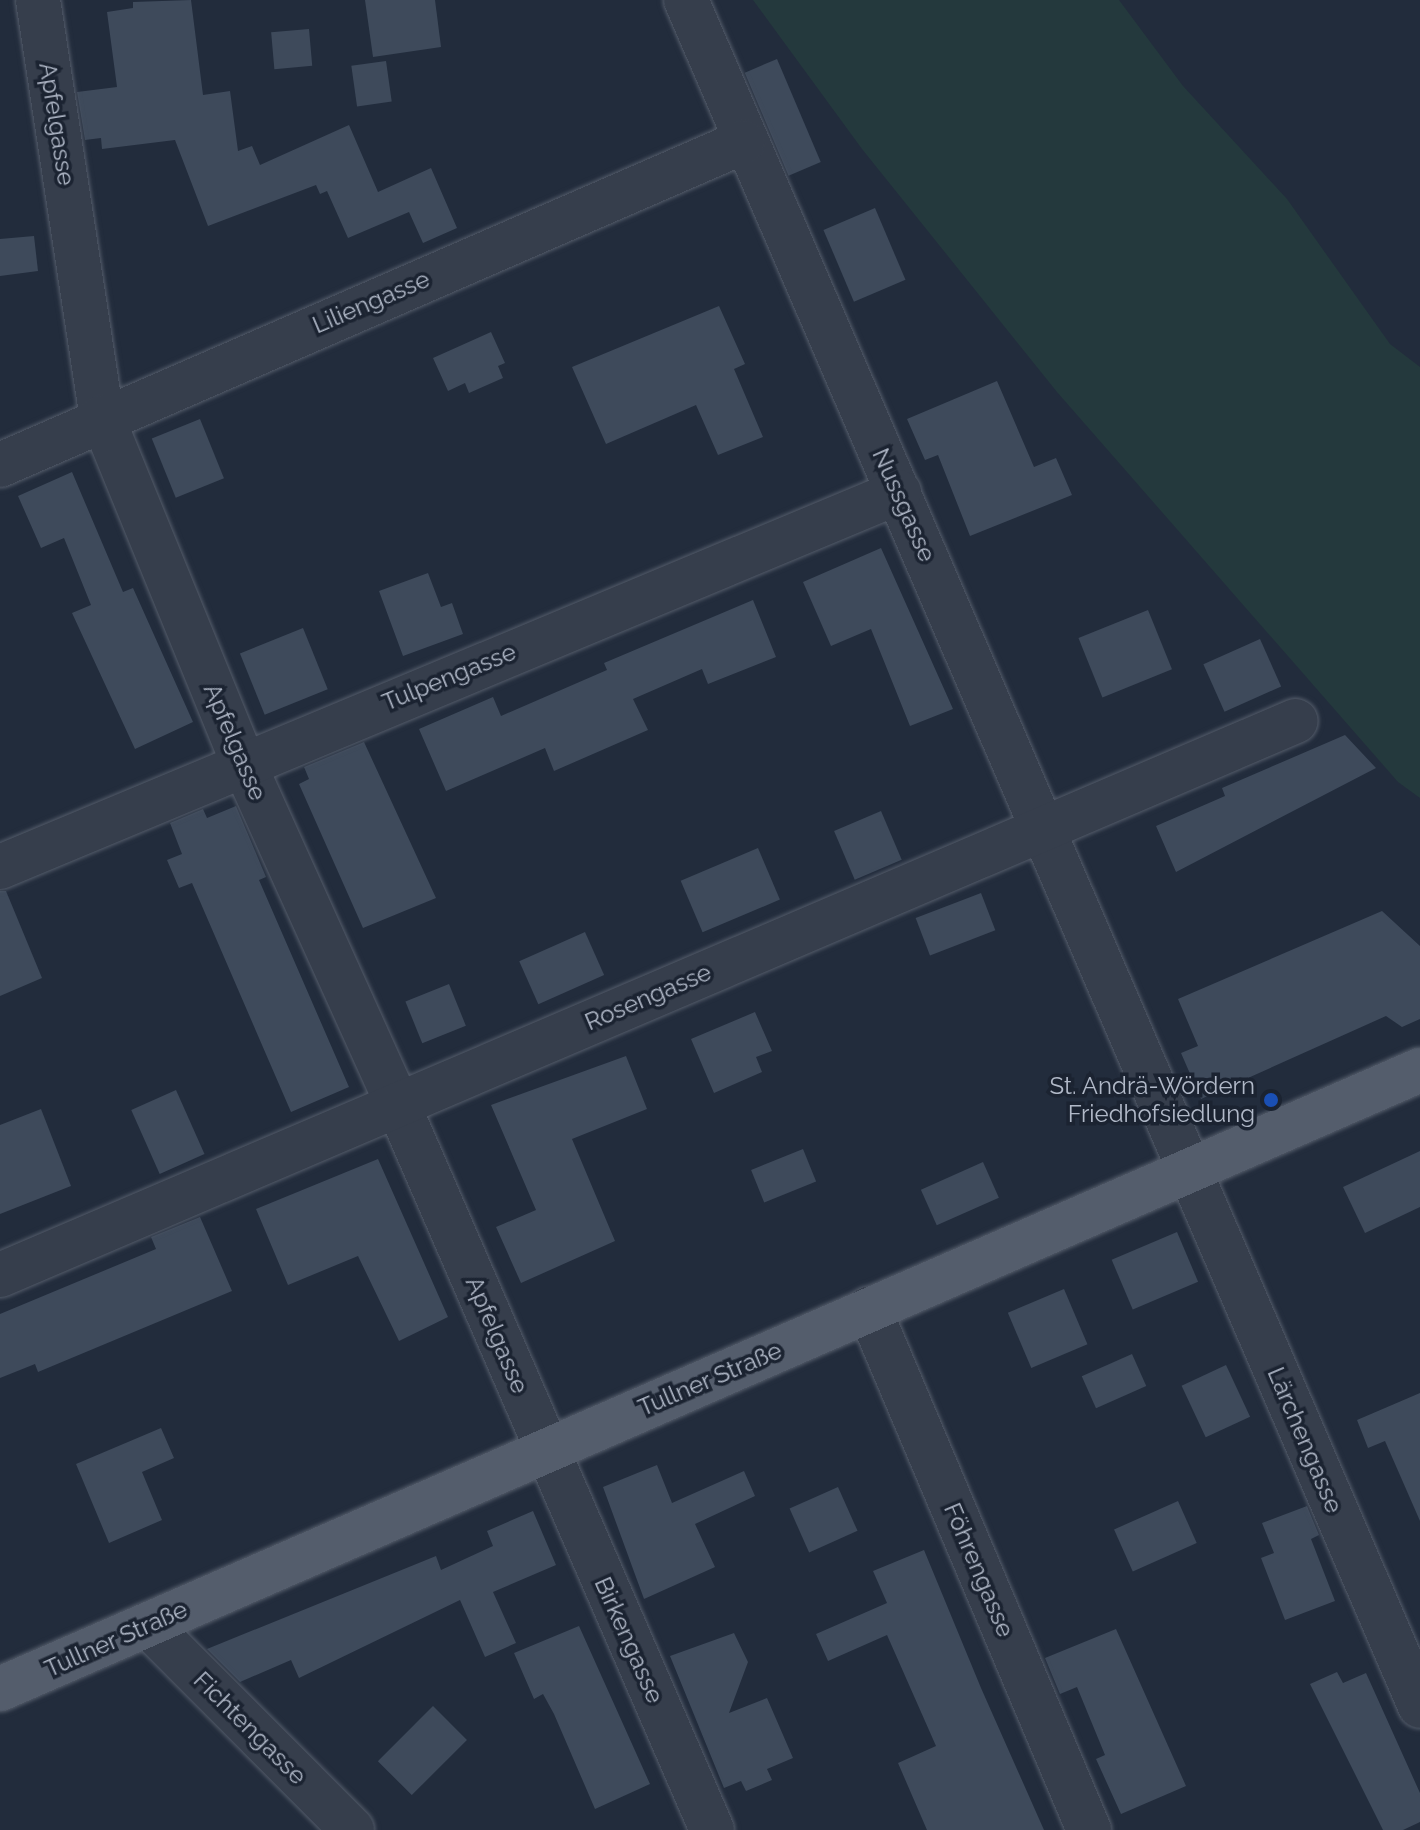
<!DOCTYPE html>
<html>
<head>
<meta charset="utf-8">
<style>
	body { margin:0 }
	#map { position:relative; width:1420px; height:1830px; overflow:hidden; background:#222c3c; font-family:Raleway,sans-serif }
	div>[style] { position:absolute }
	.green>* { inset:0; background:#24393d }
	.building>* { inset:0; background:#3e4a5b; transform-origin:0 0 }
	.roads { filter:drop-shadow(0 0 2px #545c6a) drop-shadow(0 0 2px #545c6a) }
	.minor>* { height:44px; margin:-22px; padding:0 22px; transform-origin:22px; border-radius:22px; background:#363e4c }
	.major>* { height:44px; margin:-22px; padding:0 22px; transform-origin:22px; border-radius:22px; background:#545d6c }
	.dots>* { width:22px; height:22px; translate:-50% -50%; box-sizing:border-box; border:4px solid #1b2331; border-radius:50% }
	span { translate:-50% -50%; white-space:nowrap; text-align:center; line-height:1.15; -webkit-text-stroke:7px #1b2331; paint-order:stroke }
	.street-label { font-size:24px; color:#b1b9c8 }
	.poi-label { font-size:24px; color:#b1b9c8 }
	.right { translate:-100% -50%; text-align:right }
</style>
</head>
<body>
<div id="map">
	<div class="green">
		<div style="clip-path:polygon(753px 0,1119px 0,1183px 86px,1287px 199px,1390px 344px,1420px 367px,1420px 798px,1398px 782px,1057px 392px,862px 149px)"></div>
	</div>
	<div class="building">
		<div style="clip-path:polygon(191px 0,203px 95px,230px 91px,238px 151px,252px 146px,260px 165px,349px 125px,378px 192px,431px 168px,457px 228px,423px 243px,409px 212px,348px 238px,327px 191px,320px 194px,316px 185px,208px 226px,175px 140px,102px 149px,101px 138px,85px 140px,77px 92px,117px 87px,107px 12px,133px 8px,133px 2px)"></div>
		<div style="clip-path:polygon(365px 0,435px 0,441px 47px,373px 57px)"></div>
		<div style="left:309px;top:29px;width:37px;height:38px;rotate:85deg"></div>
		<div style="left:777px;top:59px;width:112px;height:35px;rotate:67deg"></div>
		<div style="left:386px;top:61px;width:41px;height:35px;rotate:82deg"></div>
		<div style="left:875px;top:208px;width:78px;height:56px;rotate:67deg"></div>
		<div style="clip-path:polygon(34px 236px,38px 271px,0 276px,0 239px)"></div>
		<div style="clip-path:polygon(719px 306px,745px 364px,734px 369px,763px 437px,718px 455px,696px 405px,606px 444px,572px 367px)"></div>
		<div style="clip-path:polygon(491px 332px,505px 363px,498px 366px,503px 378px,469px 393px,465px 383px,448px 391px,433px 358px)"></div>
		<div style="clip-path:polygon(997px 381px,1034px 467px,1056px 458px,1072px 495px,970px 536px,938px 455px,925px 460px,907px 419px)"></div>
		<div style="left:200px;top:419px;width:64px;height:52px;rotate:68deg"></div>
		<div style="clip-path:polygon(72px 472px,123px 592px,133px 588px,193px 722px,135px 749px,72px 613px,91px 605px,64px 538px,41px 548px,18px 496px)"></div>
		<div style="clip-path:polygon(881px 548px,953px 709px,910px 726px,871px 629px,831px 646px,803px 582px)"></div>
		<div style="clip-path:polygon(428px 573px,441px 607px,452px 603px,463px 634px,403px 656px,379px 591px)"></div>
		<div style="clip-path:polygon(753px 600px,776px 657px,708px 684px,702px 669px,633px 699px,648px 730px,554px 771px,545px 748px,446px 791px,419px 729px,493px 697px,501px 716px,607px 670px,604px 663px)"></div>
		<div style="left:1148px;top:610px;width:64px;height:75px;rotate:68deg"></div>
		<div style="left:303px;top:628px;width:66px;height:68px;rotate:68deg"></div>
		<div style="left:1260px;top:639px;width:52px;height:62px;rotate:66deg"></div>
		<div style="clip-path:polygon(1345px 735px,1376px 768px,1176px 872px,1156px 826px,1225px 796px,1222px 788px)"></div>
		<div style="clip-path:polygon(364px 742px,436px 898px,363px 928px,299px 784px,309px 779px,304px 767px)"></div>
		<div style="clip-path:polygon(236px 806px,266px 877px,259px 880px,349px 1087px,291px 1112px,192px 883px,179px 888px,167px 860px,182px 854px,170px 823px,203px 809px,207px 818px)"></div>
		<div style="left:881px;top:811px;width:53px;height:51px;rotate:67deg"></div>
		<div style="left:758px;top:848px;width:56px;height:84px;rotate:67deg"></div>
		<div style="clip-path:polygon(0 891px,6px 891px,42px 978px,0 996px)"></div>
		<div style="left:981px;top:893px;width:40px;height:70px;rotate:69deg"></div>
		<div style="clip-path:polygon(1382px 911px,1420px 946px,1420px 1019px,1402px 1027px,1386px 1016px,1201px 1099px,1181px 1053px,1198px 1046px,1178px 999px)"></div>
		<div style="left:585px;top:932px;width:47px;height:72px;rotate:66deg"></div>
		<div style="left:449px;top:984px;width:45px;height:47px;rotate:68deg"></div>
		<div style="clip-path:polygon(755px 1012px,772px 1051px,756px 1057px,762px 1072px,714px 1093px,691px 1039px)"></div>
		<div style="clip-path:polygon(626px 1056px,647px 1109px,572px 1139px,615px 1241px,521px 1283px,496px 1227px,536px 1210px,491px 1105px)"></div>
		<div style="left:176px;top:1090px;width:70px;height:49px;rotate:66deg"></div>
		<div style="clip-path:polygon(41px 1109px,71px 1186px,0 1214px,0 1125px)"></div>
		<div style="left:803px;top:1149px;width:35px;height:56px;rotate:68deg"></div>
		<div style="clip-path:polygon(1420px 1151px,1420px 1207px,1365px 1233px,1343px 1187px)"></div>
		<div style="clip-path:polygon(378px 1159px,448px 1317px,399px 1341px,358px 1256px,288px 1285px,256px 1209px)"></div>
		<div style="left:983px;top:1162px;width:39px;height:68px;rotate:66deg"></div>
		<div style="clip-path:polygon(200px 1217px,232px 1291px,38px 1372px,35px 1364px,0 1378px,0 1314px,156px 1249px,151px 1237px)"></div>
		<div style="left:1177px;top:1232px;width:54px;height:71px;rotate:67deg"></div>
		<div style="left:1064px;top:1289px;width:60px;height:61px;rotate:67deg"></div>
		<div style="left:1132px;top:1354px;width:35px;height:55px;rotate:66deg"></div>
		<div style="left:1226px;top:1365px;width:57px;height:49px;rotate:65deg"></div>
		<div style="clip-path:polygon(1420px 1393px,1420px 1521px,1385px 1441px,1368px 1448px,1357px 1420px)"></div>
		<div style="clip-path:polygon(161px 1428px,174px 1458px,142px 1472px,162px 1520px,109px 1543px,76px 1464px)"></div>
		<div style="clip-path:polygon(657px 1465px,672px 1503px,744px 1471px,755px 1496px,695px 1524px,715px 1567px,644px 1599px,603px 1487px)"></div>
		<div style="left:838px;top:1487px;width:48px;height:53px;rotate:66deg"></div>
		<div style="left:1178px;top:1501px;width:46px;height:70px;rotate:66deg"></div>
		<div style="clip-path:polygon(1307px 1506px,1319px 1535px,1311px 1539px,1335px 1601px,1285px 1620px,1261px 1558px,1274px 1553px,1262px 1523px)"></div>
		<div style="clip-path:polygon(533px 1511px,556px 1565px,493px 1592px,516px 1643px,485px 1657px,460px 1600px,299px 1678px,291px 1660px,240px 1682px,207px 1649px,436px 1556px,441px 1570px,493px 1546px,487px 1531px)"></div>
		<div style="clip-path:polygon(924px 1550px,981px 1688px,1044px 1830px,927px 1830px,898px 1763px,936px 1746px,887px 1635px,828px 1661px,816px 1634px,887px 1603px,873px 1571px)"></div>
		<div style="clip-path:polygon(579px 1626px,650px 1784px,595px 1809px,554px 1714px,543px 1694px,534px 1699px,514px 1653px)"></div>
		<div style="clip-path:polygon(1116px 1629px,1186px 1786px,1121px 1814px,1096px 1759px,1105px 1755px,1077px 1687px,1060px 1694px,1045px 1658px)"></div>
		<div style="clip-path:polygon(734px 1633px,748px 1662px,729px 1713px,767px 1698px,793px 1758px,767px 1769px,772px 1780px,746px 1791px,741px 1781px,724px 1788px,670px 1656px)"></div>
		<div style="clip-path:polygon(1337px 1672px,1343px 1683px,1366px 1673px,1420px 1793px,1420px 1822px,1403px 1830px,1383px 1830px,1310px 1684px)"></div>
		<div style="left:433px;top:1706px;width:48px;height:78px;rotate:45deg"></div>
	</div>
	<div class="roads">
		<div class="minor">
			<div style="left:38px;top:0;width:422px;rotate:81.3deg"></div>
			<div style="left:102px;top:417px;width:373px;rotate:67.8deg"></div>
			<div style="left:243px;top:762px;width:376px;rotate:65.7deg"></div>
			<div style="left:398px;top:1105px;width:790px;rotate:66.58deg"></div>
			<div style="left:686px;top:0;width:1857px;rotate:66.72deg"></div>
			<div style="left:0;top:465px;width:810px;rotate:-23.5deg"></div>
			<div style="left:0;top:867px;width:974px;rotate:-22.64deg"></div>
			<div style="left:0;top:1275px;width:1409px;rotate:-23.15deg"></div>
			<div style="left:869px;top:1309px;width:566px;rotate:67.11deg"></div>
			<div style="left:148px;top:1625px;width:289px;rotate:45.1deg"></div>
		</div>
		<div class="major">
			<div style="left:0;top:1689px;width:1549px;rotate:-23.55deg"></div>
		</div>
	</div>
	<div class="dots">
		<div style="left:1271px;top:1100px;background:#1a4fb4"></div>
	</div>
	<div class="street-label">
		<span style="left:57px;top:124px;rotate:81deg">Apfelgasse</span>
		<span style="left:371px;top:302px;rotate:-23deg">Liliengasse</span>
		<span style="left:904px;top:505px;rotate:66deg">Nussgasse</span>
		<span style="left:449px;top:677px;rotate:-22deg">Tulpengasse</span>
		<span style="left:235px;top:742px;rotate:67deg">Apfelgasse</span>
		<span style="left:648px;top:997px;rotate:-23deg">Rosengasse</span>
		<span style="left:497px;top:1335px;rotate:67deg">Apfelgasse</span>
		<span style="left:710px;top:1379px;rotate:-23deg">Tullner Straße</span>
		<span style="left:1305px;top:1440px;rotate:67deg">Lärchengasse</span>
		<span style="left:979px;top:1570px;rotate:67deg">Föhrengasse</span>
		<span style="left:116px;top:1639px;rotate:-24deg">Tullner Straße</span>
		<span style="left:629px;top:1640px;rotate:66deg">Birkengasse</span>
		<span style="left:250px;top:1728px;rotate:45deg">Fichtengasse</span>
	</div>
	<div class="poi-label">
		<span class="right" style="left:1255px;top:1100px">St. Andrä-Wördern<br>Friedhofsiedlung</span>
	</div>
</div>
</body>
</html>
